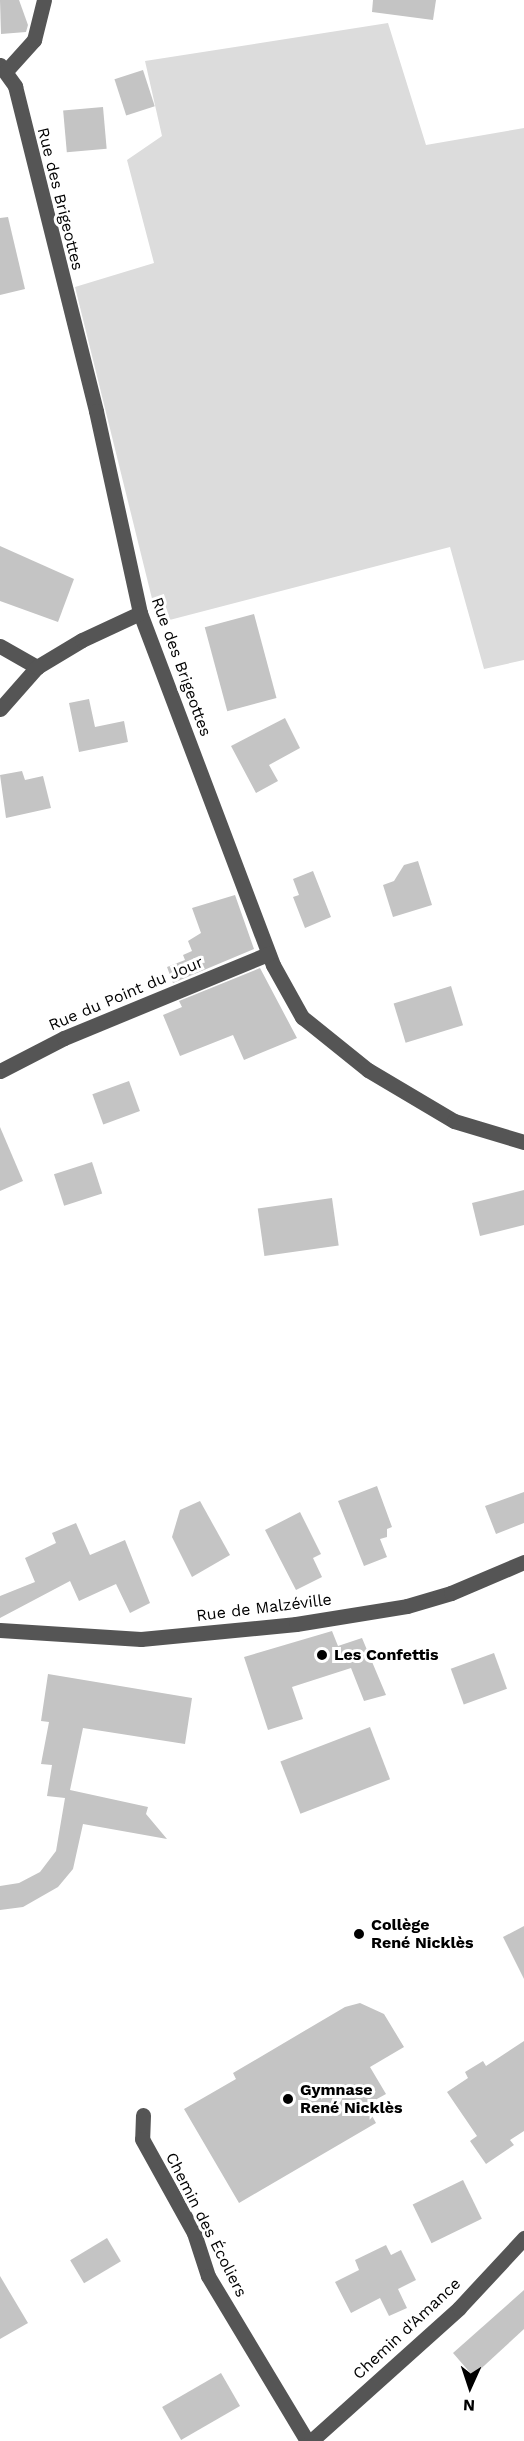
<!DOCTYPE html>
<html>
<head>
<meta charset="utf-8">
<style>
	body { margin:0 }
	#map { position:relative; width:524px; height:2441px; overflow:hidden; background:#fff; font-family:"Work Sans",sans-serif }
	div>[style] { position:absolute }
	.green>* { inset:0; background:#dcdcdc }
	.building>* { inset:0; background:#c4c4c4; transform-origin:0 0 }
	.minor>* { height:15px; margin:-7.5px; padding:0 7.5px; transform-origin:7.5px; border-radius:7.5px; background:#555 }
	.dots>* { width:16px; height:16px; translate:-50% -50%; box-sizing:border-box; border:3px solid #fff; border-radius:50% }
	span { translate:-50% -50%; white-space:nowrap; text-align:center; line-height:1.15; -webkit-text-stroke:6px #fff; paint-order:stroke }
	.street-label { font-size:16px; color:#000 }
	.poi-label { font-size:16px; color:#000; font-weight:700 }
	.left { translate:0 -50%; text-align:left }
	.north { position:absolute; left:440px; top:2357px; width:60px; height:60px; -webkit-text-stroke:4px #fff; paint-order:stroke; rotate:183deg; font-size:16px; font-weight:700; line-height:24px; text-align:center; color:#000 }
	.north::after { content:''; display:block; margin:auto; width:21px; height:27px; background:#000; clip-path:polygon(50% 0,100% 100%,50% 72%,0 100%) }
</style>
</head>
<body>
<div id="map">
	<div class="green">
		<div style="clip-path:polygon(388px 23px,426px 145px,524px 128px,524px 660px,484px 669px,450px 547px,158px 623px,75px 287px,154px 263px,127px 160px,162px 136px,145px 61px)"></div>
	</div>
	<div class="building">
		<div style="clip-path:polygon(0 0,19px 0,28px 25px,26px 32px,1px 34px)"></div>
		<div style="clip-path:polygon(373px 0,436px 0,433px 20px,372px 12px)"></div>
		<div style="left:143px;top:70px;width:38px;height:30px;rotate:72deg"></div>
		<div style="left:103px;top:107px;width:42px;height:40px;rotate:85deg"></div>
		<div style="clip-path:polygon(8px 217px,25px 289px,0 295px,0 218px)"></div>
		<div style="clip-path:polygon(0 546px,74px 579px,58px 622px,0 601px)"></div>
		<div style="left:254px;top:614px;width:87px;height:51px;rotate:75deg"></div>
		<div style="clip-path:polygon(89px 699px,95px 727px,124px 721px,128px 742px,79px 752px,69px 703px)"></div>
		<div style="clip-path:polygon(285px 718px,300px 748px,269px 765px,278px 781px,256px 793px,231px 746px)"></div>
		<div style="clip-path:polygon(22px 771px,25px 780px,43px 776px,51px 808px,6px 818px,0 775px)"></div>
		<div style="clip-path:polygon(418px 861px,432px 905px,393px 917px,383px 885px,394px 881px,404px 865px)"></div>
		<div style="clip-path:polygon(313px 871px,331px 917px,305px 928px,293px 897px,299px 895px,293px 879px)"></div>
		<div style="clip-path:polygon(235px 895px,254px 949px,173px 983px,167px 967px,185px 960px,183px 955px,192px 951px,188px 941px,201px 933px,192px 908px)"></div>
		<div style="clip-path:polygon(260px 968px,297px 1038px,244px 1060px,233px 1035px,180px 1056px,163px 1015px,182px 1007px,179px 1001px)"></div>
		<div style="left:451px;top:986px;width:41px;height:60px;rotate:73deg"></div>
		<div style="left:129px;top:1081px;width:32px;height:39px;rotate:70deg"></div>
		<div style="clip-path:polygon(0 1127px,23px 1181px,0 1191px)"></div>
		<div style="left:92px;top:1162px;width:33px;height:40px;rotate:72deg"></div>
		<div style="clip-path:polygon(524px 1190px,524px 1225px,480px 1236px,472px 1203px)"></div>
		<div style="left:332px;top:1198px;width:48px;height:75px;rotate:82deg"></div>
		<div style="clip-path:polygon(377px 1486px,392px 1527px,387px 1529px,387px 1537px,380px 1539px,387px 1557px,364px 1566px,338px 1501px)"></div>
		<div style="clip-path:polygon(524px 1492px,524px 1523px,496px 1534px,485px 1506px)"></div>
		<div style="clip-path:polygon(200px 1501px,230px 1555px,192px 1577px,172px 1537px,180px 1510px)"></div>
		<div style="clip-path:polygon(300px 1512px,321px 1554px,313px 1558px,322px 1577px,296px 1590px,265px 1530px)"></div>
		<div style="clip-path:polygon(76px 1523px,90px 1555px,125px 1540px,150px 1603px,130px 1613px,116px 1584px,79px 1601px,70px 1581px,0 1618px,0 1596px,35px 1582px,25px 1558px,56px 1543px,52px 1533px)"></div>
		<div style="clip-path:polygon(332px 1631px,338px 1646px,362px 1638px,386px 1695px,364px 1701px,351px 1668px,292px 1687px,303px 1719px,268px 1730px,244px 1657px)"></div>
		<div style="left:494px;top:1653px;width:38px;height:46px;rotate:70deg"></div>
		<div style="clip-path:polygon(48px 1674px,192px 1698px,185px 1744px,83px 1728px,70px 1790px,148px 1807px,146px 1814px,167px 1839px,83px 1824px,73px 1869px,58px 1887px,23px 1907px,0 1910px,0 1886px,19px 1883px,40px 1872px,56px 1851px,65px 1798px,47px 1796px,52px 1765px,41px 1764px,49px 1722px,41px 1721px)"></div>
		<div style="left:370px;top:1727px;width:56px;height:96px;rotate:69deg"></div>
		<div style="clip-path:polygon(524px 1926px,524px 1979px,503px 1937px)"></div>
		<div style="clip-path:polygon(360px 2003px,384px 2014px,404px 2047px,370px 2067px,386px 2094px,366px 2105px,376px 2123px,239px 2203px,184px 2109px,236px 2079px,233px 2073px,345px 2007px)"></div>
		<div style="clip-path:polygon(524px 2041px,524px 2131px,510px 2140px,514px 2145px,486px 2164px,470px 2141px,477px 2136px,447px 2092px,468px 2078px,465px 2072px,483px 2061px,486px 2066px)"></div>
		<div style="left:463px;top:2180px;width:43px;height:56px;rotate:64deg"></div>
		<div style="left:107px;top:2238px;width:27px;height:43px;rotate:59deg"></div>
		<div style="clip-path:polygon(386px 2245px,391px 2255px,401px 2250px,416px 2280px,398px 2289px,407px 2308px,389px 2316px,380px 2298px,351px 2313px,335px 2282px,359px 2270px,355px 2260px)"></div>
		<div style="clip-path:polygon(0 2276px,28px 2323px,0 2339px)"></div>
		<div style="clip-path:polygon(524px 2290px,524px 2329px,473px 2376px,453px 2353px)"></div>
		<div style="left:221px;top:2373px;width:38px;height:68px;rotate:60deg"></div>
	</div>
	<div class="minor">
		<div style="left:0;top:65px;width:26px;rotate:54deg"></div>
		<div style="left:15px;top:86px;width:335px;rotate:76deg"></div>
		<div style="left:96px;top:411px;width:207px;rotate:77.7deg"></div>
		<div style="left:140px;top:613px;width:376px;rotate:69.3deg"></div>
		<div style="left:273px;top:965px;width:60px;rotate:60.9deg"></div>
		<div style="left:302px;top:1017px;width:85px;rotate:38.8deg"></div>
		<div style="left:368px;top:1070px;width:100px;rotate:30.7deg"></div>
		<div style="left:454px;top:1121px;width:73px;rotate:16.7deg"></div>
		<div style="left:6px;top:71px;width:42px;rotate:-47.9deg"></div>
		<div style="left:34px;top:40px;width:41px;rotate:-76deg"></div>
		<div style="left:0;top:646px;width:43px;rotate:29.6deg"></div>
		<div style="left:0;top:709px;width:56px;rotate:-48.6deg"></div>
		<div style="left:37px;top:667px;width:52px;rotate:-31deg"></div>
		<div style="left:82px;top:640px;width:64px;rotate:-25deg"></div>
		<div style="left:0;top:1071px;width:72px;rotate:-27.3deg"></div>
		<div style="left:64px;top:1038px;width:221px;rotate:-22.4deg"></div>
		<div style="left:0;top:1630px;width:141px;rotate:3.7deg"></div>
		<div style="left:141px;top:1639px;width:156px;rotate:-5.5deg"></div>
		<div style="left:296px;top:1624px;width:112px;rotate:-9.2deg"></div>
		<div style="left:407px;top:1606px;width:46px;rotate:-16.5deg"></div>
		<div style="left:451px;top:1593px;width:79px;rotate:-23deg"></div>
		<div style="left:143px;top:2115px;width:24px;rotate:92deg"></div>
		<div style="left:142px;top:2139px;width:107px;rotate:61deg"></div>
		<div style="left:194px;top:2233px;width:45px;rotate:72deg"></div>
		<div style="left:208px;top:2276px;width:192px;rotate:59deg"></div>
		<div style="left:311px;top:2441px;width:199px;rotate:-41.9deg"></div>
		<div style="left:459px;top:2308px;width:96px;rotate:-47.1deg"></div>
	</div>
	<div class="dots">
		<div style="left:322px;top:1655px;background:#000"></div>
		<div style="left:359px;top:1934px;background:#000"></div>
		<div style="left:288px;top:2099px;background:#000"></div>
	</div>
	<div class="street-label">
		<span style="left:60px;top:199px;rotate:76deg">Rue des Brigeottes</span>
		<span style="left:181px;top:667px;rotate:70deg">Rue des Brigeottes</span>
		<span style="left:126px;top:994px;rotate:-23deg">Rue du Point du Jour</span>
		<span style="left:264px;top:1608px;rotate:-7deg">Rue de Malzéville</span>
		<span style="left:206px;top:2225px;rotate:63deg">Chemin des Écoliers</span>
		<span style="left:407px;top:2329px;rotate:-43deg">Chemin d'Amance</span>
	</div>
	<div class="poi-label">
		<span class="left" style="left:334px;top:1655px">Les Confettis</span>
		<span class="left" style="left:371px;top:1934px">Collège<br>René Nicklès</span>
		<span class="left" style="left:300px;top:2099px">Gymnase<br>René Nicklès</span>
	</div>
	<div class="north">N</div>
</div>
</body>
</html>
